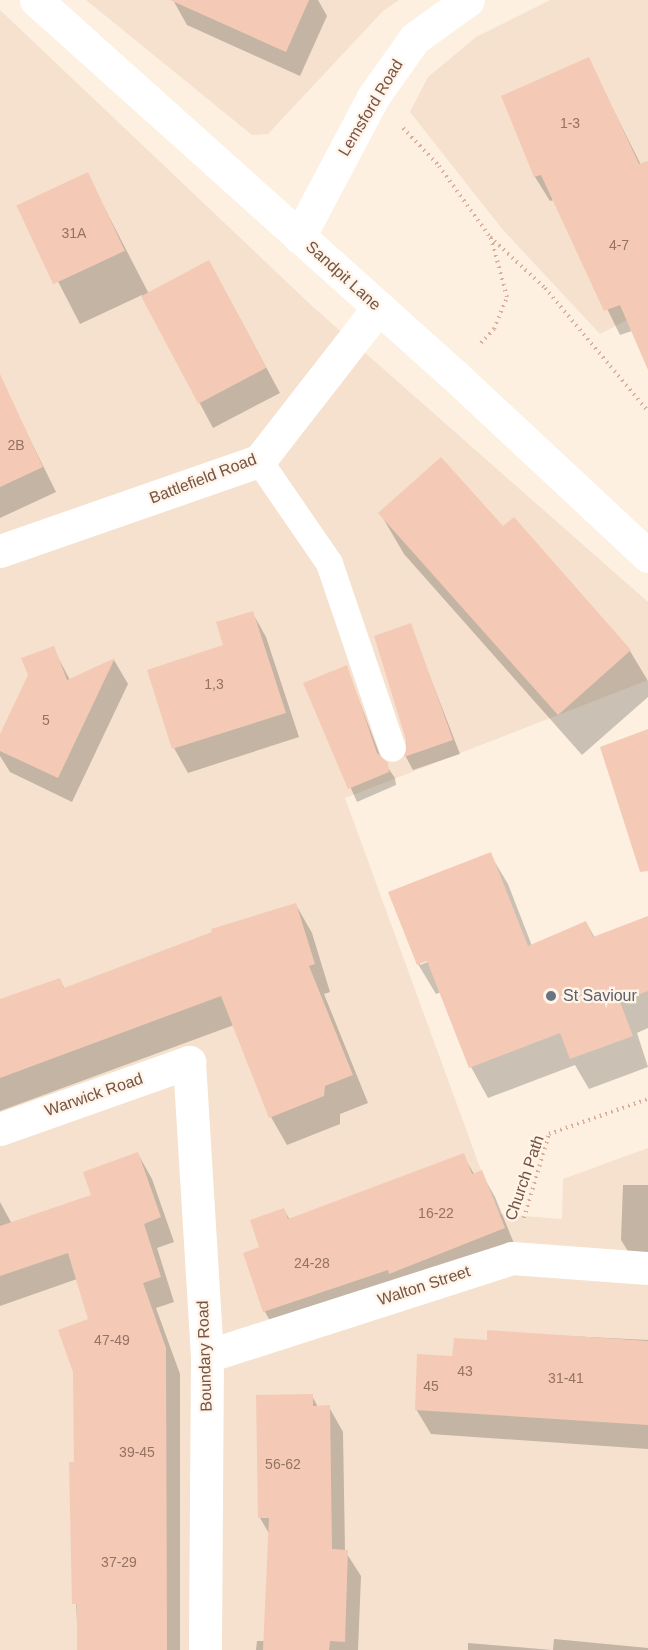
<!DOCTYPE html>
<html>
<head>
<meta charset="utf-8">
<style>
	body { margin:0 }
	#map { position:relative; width:648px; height:1650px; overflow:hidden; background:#fdf0e0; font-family:Helvetica,sans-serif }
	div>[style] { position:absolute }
	.residential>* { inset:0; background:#f5e1ce }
	.shadow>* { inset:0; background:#0003 }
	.building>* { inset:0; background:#f4cab6; transform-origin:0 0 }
	.path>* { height:4px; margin-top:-2px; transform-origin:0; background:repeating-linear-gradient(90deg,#d9ae9a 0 1.5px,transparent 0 6px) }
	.lane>* { height:27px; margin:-13.5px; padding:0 13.5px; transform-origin:13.5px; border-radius:13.5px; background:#fff }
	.street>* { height:33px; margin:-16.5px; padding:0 16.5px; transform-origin:16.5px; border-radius:16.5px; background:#fff }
	.secondary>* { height:33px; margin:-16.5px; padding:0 16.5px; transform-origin:16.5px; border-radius:16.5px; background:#fff }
	.dots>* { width:16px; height:16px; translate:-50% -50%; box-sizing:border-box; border:3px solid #fff4e7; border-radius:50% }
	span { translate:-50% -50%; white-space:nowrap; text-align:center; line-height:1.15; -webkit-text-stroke:4.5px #fff4e7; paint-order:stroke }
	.number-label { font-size:14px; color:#957262 }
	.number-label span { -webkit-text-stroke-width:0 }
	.street-label { font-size:16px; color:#755446 }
	.worship-label { font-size:16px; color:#5b616d }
	.left { translate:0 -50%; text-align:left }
</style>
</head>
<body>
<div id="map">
	<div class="residential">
		<div style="clip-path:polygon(86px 0,399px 0,383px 11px,268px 134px,252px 135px)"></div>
		<div style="clip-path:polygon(550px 0,648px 0,648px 309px,600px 334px,503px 230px,410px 112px,428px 77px,476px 37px)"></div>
		<div style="clip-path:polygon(0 10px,312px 306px,648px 602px,648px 680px,345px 798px,497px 1214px,562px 1219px,563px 1179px,648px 1148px,648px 1650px,0 1650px)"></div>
	</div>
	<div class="shadow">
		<div style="clip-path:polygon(173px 0,318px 0,327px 16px,300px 76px,187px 25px)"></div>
		<div style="clip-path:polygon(588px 59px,641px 165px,648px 166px,648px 347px,632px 331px,620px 335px,554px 200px,550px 201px,535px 177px,503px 97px)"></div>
		<div style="clip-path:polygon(87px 174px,149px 294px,223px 287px,280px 393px,213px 428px,142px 295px,80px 324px,19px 206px)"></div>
		<div style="clip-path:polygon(18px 415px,56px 492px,0 518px,0 423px)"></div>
		<div style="clip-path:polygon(380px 513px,503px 528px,630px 651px,648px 681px,648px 697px,582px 755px,404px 554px)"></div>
		<div style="clip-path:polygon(252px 612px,266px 637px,299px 737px,188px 773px,174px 748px,225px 646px)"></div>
		<div style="clip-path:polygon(410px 625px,460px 754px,413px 770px,406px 757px)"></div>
		<div style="clip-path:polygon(53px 648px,70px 680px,114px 660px,128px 684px,72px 802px,10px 772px,0 756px,0 738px)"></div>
		<div style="clip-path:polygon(346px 666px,381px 758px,395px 778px,396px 785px,357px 802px,305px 684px)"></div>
		<div style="clip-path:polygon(evenodd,490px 854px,508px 884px,532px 946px,586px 922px,595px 938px,648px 918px,648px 1028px,637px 1033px,648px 1067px,589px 1089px,575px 1065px,488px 1098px,471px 1067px,441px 992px,436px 994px,418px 964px,490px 854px,435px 959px,420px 965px,420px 962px,435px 959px)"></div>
		<div style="clip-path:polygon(296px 905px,312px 933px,330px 992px,324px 994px,368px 1103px,340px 1114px,340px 1124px,287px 1145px,271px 1117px,234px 1025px,0 1111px,0 1000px,60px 980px,65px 989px)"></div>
		<div style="clip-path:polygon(138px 1154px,152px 1179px,174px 1242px,157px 1248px,174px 1302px,156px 1308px,180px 1374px,180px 1650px,78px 1650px,71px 1463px,76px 1463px,90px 1320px,77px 1279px,0 1306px,0 1202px,12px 1224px,92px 1196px)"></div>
		<div style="clip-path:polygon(463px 1155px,474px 1174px,481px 1172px,495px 1197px,518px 1253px,279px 1336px,265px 1312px,245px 1253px,261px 1248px,284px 1210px,290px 1220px)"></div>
		<div style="clip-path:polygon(623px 1185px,648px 1185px,648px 1265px,636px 1264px,621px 1240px)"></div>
		<div style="clip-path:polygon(489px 1332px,648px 1340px,648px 1449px,431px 1434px,416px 1409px,454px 1357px,488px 1341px)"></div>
		<div style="clip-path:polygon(312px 1396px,318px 1407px,329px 1407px,343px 1432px,345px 1551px,361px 1576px,358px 1650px,256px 1650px,257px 1641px,265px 1641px,270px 1535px,260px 1518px)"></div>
		<div style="clip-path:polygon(554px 1639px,648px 1648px,648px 1650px,553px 1650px)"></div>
		<div style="clip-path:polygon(468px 1643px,552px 1650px,468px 1650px)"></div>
	</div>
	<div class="building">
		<div style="clip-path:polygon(170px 0,309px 0,286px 52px)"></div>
		<div style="clip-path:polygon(589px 57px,639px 164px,648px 161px,648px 370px,620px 305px,604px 311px,541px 175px,534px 177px,501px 96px)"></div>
		<div style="left:88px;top:172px;width:87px;height:79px;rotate:65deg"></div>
		<div style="left:209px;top:260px;width:122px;height:77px;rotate:62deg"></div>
		<div style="clip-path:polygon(0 374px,43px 467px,0 487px)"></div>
		<div style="clip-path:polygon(441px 457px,503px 526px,514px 517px,631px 650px,558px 715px,378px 513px)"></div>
		<div style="clip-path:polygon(253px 611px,286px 713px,172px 749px,147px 670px,223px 645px,216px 622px)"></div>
		<div style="clip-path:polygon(411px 623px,453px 740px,404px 757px,407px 743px,374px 636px)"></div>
		<div style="clip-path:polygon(54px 646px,67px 680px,115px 658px,58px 778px,0 751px,0 734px,28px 675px,21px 658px)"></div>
		<div style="clip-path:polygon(347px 665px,377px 753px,388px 763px,389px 772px,348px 789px,303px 683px)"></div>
		<div style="clip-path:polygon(648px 729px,648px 871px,640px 872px,600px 747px)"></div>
		<div style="clip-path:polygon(491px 852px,528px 946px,586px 921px,593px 937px,648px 916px,648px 991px,620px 1002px,633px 1036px,570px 1059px,560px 1033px,469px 1068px,427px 961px,417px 965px,388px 892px)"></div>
		<div style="clip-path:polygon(296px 903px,315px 964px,309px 966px,353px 1075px,325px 1086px,324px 1096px,269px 1118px,221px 996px,0 1078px,0 999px,60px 978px,64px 988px,212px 932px,211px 929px)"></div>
		<div style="clip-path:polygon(138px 1152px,161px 1217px,144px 1224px,161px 1277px,143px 1283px,166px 1348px,167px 1650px,77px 1650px,77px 1604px,72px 1604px,69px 1462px,74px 1462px,73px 1372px,58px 1330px,88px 1319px,68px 1253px,0 1276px,0 1226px,91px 1195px,83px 1172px)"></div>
		<div style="clip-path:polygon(464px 1153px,472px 1174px,482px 1170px,505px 1228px,389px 1274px,388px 1270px,263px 1312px,243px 1253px,259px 1247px,250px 1220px,284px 1208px,288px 1219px)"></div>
		<div style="clip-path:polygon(487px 1330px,648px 1341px,648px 1425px,415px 1410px,417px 1354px,452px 1356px,454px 1338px,487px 1340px)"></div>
		<div style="clip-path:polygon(313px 1394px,313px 1406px,330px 1405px,332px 1549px,348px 1550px,345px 1642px,330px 1641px,329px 1650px,263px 1650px,269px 1518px,258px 1518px,256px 1395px)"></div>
	</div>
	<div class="path">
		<div style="left:403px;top:128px;width:52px;rotate:46.5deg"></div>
		<div style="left:439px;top:166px;width:87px;rotate:54.3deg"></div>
		<div style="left:490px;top:237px;width:75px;rotate:42.8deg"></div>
		<div style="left:545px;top:288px;width:160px;rotate:50.1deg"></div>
		<div style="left:481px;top:343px;width:19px;rotate:-47deg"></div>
		<div style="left:494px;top:329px;width:35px;rotate:-68deg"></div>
		<div style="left:507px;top:297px;width:61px;rotate:-105.2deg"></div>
		<div style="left:524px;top:1218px;width:88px;rotate:-73.4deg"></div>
		<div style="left:549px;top:1134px;width:105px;rotate:-19.5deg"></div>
	</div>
	<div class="lane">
		<div style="left:259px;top:461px;width:124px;rotate:55.5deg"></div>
		<div style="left:329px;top:563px;width:195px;rotate:71.2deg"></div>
	</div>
	<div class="street">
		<div style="left:299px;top:237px;width:158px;rotate:-62.1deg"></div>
		<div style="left:373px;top:97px;width:72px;rotate:-54.6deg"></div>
		<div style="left:415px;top:38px;width:65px;rotate:-35.6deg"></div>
		<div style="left:0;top:551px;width:274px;rotate:-19.2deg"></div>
		<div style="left:259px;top:461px;width:194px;rotate:-52.1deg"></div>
		<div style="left:0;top:1129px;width:201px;rotate:-19.5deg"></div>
		<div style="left:189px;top:1062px;width:295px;rotate:86.5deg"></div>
		<div style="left:207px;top:1356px;width:294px;rotate:90.4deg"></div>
		<div style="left:207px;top:1356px;width:320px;rotate:-17.8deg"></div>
		<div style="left:512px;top:1258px;width:136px;rotate:4.2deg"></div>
	</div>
	<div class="secondary">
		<div style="left:36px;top:0;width:560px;rotate:41.89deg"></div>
		<div style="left:453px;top:374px;width:267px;rotate:43deg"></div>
	</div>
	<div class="dots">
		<div style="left:551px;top:996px;background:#6b7280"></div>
	</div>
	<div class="number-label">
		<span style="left:570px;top:123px">1-3</span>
		<span style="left:74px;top:233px">31A</span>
		<span style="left:619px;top:245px">4-7</span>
		<span style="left:16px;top:445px">2B</span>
		<span style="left:214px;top:684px">1,3</span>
		<span style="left:46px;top:720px">5</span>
		<span style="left:436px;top:1213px">16-22</span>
		<span style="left:312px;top:1263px">24-28</span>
		<span style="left:112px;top:1340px">47-49</span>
		<span style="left:465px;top:1371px">43</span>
		<span style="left:566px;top:1378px">31-41</span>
		<span style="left:431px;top:1386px">45</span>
		<span style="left:137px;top:1452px">39-45</span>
		<span style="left:283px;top:1464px">56-62</span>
		<span style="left:119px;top:1562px">37-29</span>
	</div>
	<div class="street-label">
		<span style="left:371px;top:108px;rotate:-59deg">Lemsford Road</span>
		<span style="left:343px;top:276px;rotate:42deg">Sandpit Lane</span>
		<span style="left:203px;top:479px;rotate:-21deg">Battlefield Road</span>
		<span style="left:94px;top:1095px;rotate:-19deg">Warwick Road</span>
		<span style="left:525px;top:1178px;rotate:-71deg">Church Path</span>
		<span style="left:424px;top:1286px;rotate:-18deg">Walton Street</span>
		<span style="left:205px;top:1356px;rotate:-92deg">Boundary Road</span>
	</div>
	<div class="worship-label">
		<span class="left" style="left:563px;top:996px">St Saviour</span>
	</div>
</div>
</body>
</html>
